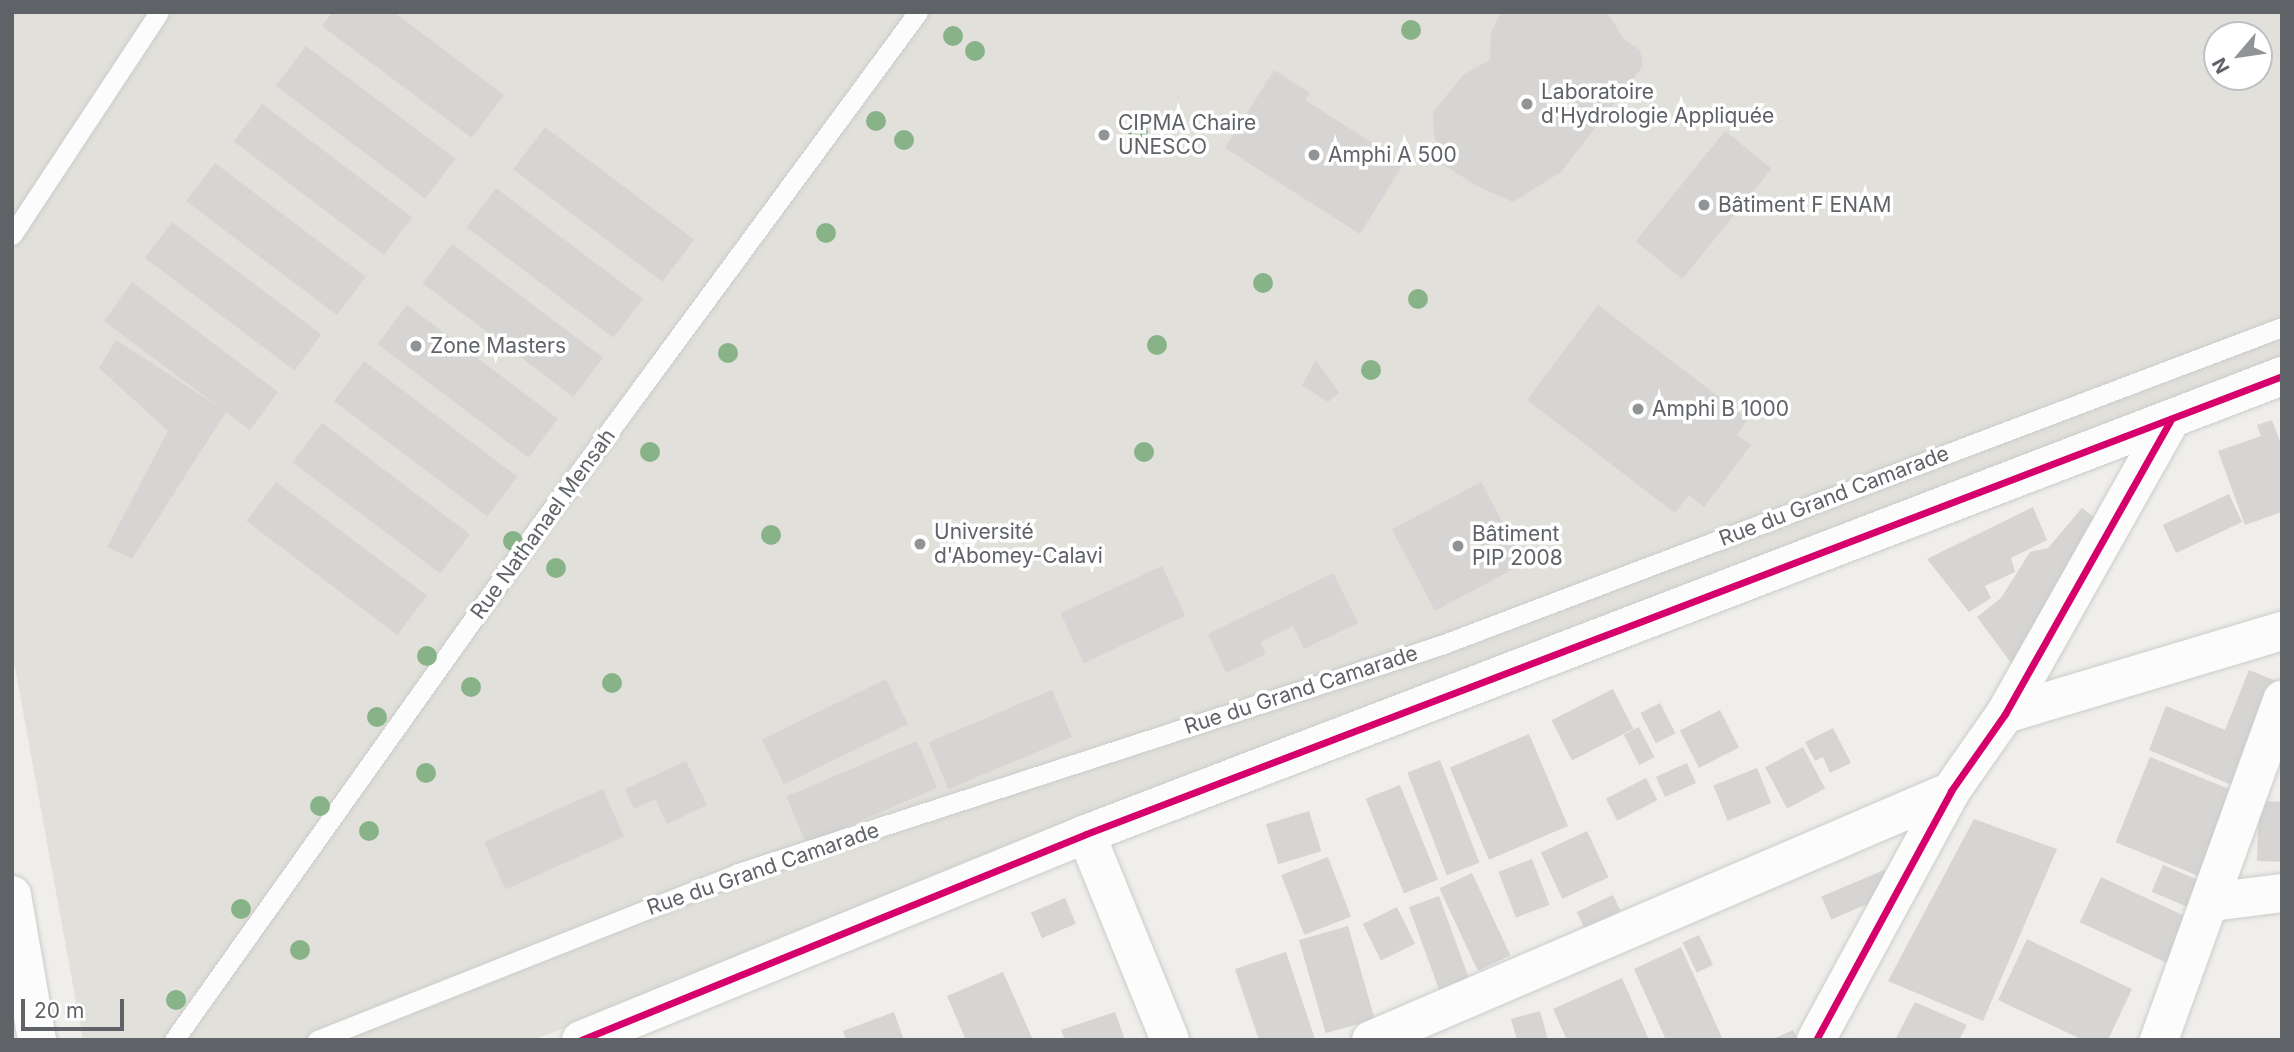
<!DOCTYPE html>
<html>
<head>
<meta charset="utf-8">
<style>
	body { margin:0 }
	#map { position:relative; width:2294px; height:1052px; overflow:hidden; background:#efeeea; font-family:Inter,sans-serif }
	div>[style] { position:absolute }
	.education>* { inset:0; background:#e2e0da }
	.building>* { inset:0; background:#d6d5d3; transform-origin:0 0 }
	.roads { filter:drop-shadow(0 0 2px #cbcccc) drop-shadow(0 0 2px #cbcccc) }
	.lane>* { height:19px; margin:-9.5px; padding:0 9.5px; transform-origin:9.5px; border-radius:9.5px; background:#fdfcfc }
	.street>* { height:38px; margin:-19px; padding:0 19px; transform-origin:19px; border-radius:19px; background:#fdfcfc }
	.cycleway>* { height:7px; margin:-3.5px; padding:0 3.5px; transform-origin:3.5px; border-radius:3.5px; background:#d6006c }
	.trees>* { width:20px; height:20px; margin:-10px; border-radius:50%; background:#88b388 }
	.dots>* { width:19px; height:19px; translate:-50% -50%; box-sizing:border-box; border:4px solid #fff; border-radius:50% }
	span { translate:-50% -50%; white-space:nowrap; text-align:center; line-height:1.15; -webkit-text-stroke:7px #fff; paint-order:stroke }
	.poi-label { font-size:21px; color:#5f6368 }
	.left { translate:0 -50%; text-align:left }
	.street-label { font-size:21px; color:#5f6368 }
	.frame { position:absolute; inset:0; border:14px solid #5f6368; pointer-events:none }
	.north { position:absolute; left:2203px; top:21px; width:70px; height:70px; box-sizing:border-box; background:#fff; border:2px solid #bfc1c3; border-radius:50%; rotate:241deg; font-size:19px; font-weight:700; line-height:28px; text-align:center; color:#5f6368 }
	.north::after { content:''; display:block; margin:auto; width:24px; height:32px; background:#919496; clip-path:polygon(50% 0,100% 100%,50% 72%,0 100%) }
	.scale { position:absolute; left:21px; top:999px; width:103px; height:32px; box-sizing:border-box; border:4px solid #5f6368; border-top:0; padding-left:9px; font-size:21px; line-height:24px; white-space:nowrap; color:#5f6368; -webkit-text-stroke:5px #fff; paint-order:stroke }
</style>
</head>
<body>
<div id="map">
	<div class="education">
		<div style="clip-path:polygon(evenodd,12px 12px,2282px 12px,2282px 367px,533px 1040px,83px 1040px,12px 651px,12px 12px,2217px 35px,2259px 35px,2259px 77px,2217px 77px,2217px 35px)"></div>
	</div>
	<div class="building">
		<div style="clip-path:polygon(332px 12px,394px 12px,504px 95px,472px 138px,322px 26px)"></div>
		<div style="clip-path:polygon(1501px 12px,1607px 12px,1624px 39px,1640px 50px,1643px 66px,1561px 172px,1513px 202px,1477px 186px,1444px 165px,1434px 135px,1433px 112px,1464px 74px,1490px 60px,1491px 33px)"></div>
		<div style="left:306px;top:46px;width:187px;height:50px;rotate:37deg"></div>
		<div style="clip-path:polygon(1274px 70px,1310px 93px,1305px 100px,1404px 163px,1360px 234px,1225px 148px)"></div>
		<div style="left:262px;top:104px;width:188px;height:47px;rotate:37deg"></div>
		<div style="left:545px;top:127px;width:187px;height:53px;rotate:37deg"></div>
		<div style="left:1725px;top:131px;width:60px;height:142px;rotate:39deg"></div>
		<div style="left:215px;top:163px;width:189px;height:48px;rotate:37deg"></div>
		<div style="left:496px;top:188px;width:184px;height:49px;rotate:37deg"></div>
		<div style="left:172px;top:222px;width:187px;height:45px;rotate:37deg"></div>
		<div style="left:452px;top:244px;width:189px;height:49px;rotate:37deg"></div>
		<div style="clip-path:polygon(132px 282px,278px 392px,250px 430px,226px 412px,132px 559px,107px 547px,168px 431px,99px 368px,116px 340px,219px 407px,104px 321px)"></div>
		<div style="left:407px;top:305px;width:189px;height:49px;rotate:37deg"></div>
		<div style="clip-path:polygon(1598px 305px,1748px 419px,1737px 435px,1751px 445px,1704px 507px,1689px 495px,1675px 513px,1527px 400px)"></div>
		<div style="clip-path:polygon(1316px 360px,1339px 393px,1328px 402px,1302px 385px)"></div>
		<div style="left:364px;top:361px;width:192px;height:50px;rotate:37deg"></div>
		<div style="clip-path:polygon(2272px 420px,2282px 447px,2282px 512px,2245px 525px,2218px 451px,2261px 436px,2257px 425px)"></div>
		<div style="left:322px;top:423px;width:185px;height:49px;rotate:37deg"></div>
		<div style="left:276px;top:482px;width:189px;height:49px;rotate:37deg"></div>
		<div style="left:1481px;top:482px;width:92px;height:101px;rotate:62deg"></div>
		<div style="left:2229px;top:494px;width:31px;height:73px;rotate:65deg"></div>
		<div style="clip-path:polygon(2033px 507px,2047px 540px,2011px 558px,2015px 572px,1985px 586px,1991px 598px,1969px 612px,1927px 559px)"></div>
		<div style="clip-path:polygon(2082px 508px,2104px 525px,2020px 675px,1977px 617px,2001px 598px,2030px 552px,2048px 548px)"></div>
		<div style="left:1162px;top:566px;width:55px;height:112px;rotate:65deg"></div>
		<div style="clip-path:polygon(1333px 573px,1358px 623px,1304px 649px,1293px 626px,1260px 642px,1266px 654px,1226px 673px,1208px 634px)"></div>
		<div style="clip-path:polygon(2249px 670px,2281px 683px,2239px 788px,2149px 750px,2166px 706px,2225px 730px)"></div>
		<div style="left:886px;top:679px;width:50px;height:138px;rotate:64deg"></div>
		<div style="left:1613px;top:689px;width:45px;height:69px;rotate:63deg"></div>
		<div style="left:1052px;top:690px;width:51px;height:134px;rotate:67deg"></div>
		<div style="left:1660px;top:703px;width:34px;height:22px;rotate:63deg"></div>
		<div style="left:1720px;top:710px;width:42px;height:45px;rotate:63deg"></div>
		<div style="left:1639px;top:727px;width:34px;height:17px;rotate:63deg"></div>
		<div style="clip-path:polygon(1833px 728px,1851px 763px,1830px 773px,1823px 757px,1815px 761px,1805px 742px)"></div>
		<div style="left:1529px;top:734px;width:100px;height:86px;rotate:67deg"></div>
		<div style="left:917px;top:741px;width:51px;height:142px;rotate:67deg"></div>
		<div style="left:1803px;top:747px;width:47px;height:43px;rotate:62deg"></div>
		<div style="left:2150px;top:757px;width:101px;height:92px;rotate:22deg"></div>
		<div style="left:1440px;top:760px;width:110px;height:35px;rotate:69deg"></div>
		<div style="clip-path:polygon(686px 761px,707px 805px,667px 824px,655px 799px,634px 809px,625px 789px)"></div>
		<div style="left:1687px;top:763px;width:22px;height:34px;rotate:66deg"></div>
		<div style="left:1757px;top:768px;width:38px;height:47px;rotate:68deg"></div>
		<div style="left:1646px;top:778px;width:25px;height:45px;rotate:63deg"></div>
		<div style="left:1400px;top:785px;width:102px;height:37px;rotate:68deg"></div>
		<div style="left:603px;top:789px;width:52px;height:130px;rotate:66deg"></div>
		<div style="left:2259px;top:801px;width:23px;height:60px;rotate:2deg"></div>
		<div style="left:1309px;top:811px;width:42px;height:45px;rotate:73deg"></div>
		<div style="clip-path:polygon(1974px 819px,2057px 849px,1983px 1021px,1888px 981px)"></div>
		<div style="left:1587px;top:831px;width:51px;height:51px;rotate:65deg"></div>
		<div style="left:1328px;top:857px;width:64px;height:50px;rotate:69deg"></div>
		<div style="left:1532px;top:859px;width:49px;height:36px;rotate:69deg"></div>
		<div style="left:2163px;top:865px;width:51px;height:29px;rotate:23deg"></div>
		<div style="left:1884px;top:870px;width:25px;height:68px;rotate:67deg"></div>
		<div style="left:1472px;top:873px;width:91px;height:36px;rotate:65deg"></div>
		<div style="left:2101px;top:877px;width:105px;height:50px;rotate:25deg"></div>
		<div style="left:1613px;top:895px;width:19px;height:40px;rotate:65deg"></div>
		<div style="left:1439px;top:896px;width:89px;height:32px;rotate:70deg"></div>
		<div style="left:1065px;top:898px;width:28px;height:37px;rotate:67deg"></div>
		<div style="left:1397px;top:907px;width:41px;height:38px;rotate:64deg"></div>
		<div style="left:1348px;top:926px;width:97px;height:51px;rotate:74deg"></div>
		<div style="left:1699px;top:935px;width:33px;height:18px;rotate:65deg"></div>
		<div style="clip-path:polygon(2027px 939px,2132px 989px,2108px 1040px,2083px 1040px,1998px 1000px)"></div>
		<div style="clip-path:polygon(1681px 947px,1723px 1040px,1666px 1040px,1634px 969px)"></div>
		<div style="clip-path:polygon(1286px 952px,1315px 1039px,1312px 1040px,1259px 1040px,1235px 969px)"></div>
		<div style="clip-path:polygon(1003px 972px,1033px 1040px,966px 1040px,947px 996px)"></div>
		<div style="clip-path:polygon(1622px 978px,1649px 1040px,1567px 1040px,1553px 1009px)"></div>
		<div style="clip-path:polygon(1915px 1002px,1967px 1025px,1959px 1040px,1895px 1040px)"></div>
		<div style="clip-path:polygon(1540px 1011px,1548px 1040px,1517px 1040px,1511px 1019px)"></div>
		<div style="clip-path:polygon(894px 1012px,904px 1040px,846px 1040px,843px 1031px)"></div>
		<div style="clip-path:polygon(1115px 1012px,1125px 1040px,1065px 1040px,1061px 1030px)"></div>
		<div style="clip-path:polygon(1793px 1030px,1798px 1040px,1770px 1040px)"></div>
	</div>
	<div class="roads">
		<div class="lane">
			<div style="left:12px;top:235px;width:267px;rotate:-56.6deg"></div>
			<div style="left:174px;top:1040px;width:628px;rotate:-54.59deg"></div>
			<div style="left:538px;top:528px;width:641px;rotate:-53.63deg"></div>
			<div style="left:317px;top:1040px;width:453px;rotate:-21.6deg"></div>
			<div style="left:738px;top:873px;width:739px;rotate:-17.97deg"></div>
			<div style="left:1441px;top:645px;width:899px;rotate:-20.71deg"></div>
		</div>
		<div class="street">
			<div style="left:2005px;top:714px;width:289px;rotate:-16.7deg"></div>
			<div style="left:1086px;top:834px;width:222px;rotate:67.8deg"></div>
			<div style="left:12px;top:895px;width:147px;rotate:80.2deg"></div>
			<div style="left:2211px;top:902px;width:72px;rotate:-7.2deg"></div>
			<div style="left:581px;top:1040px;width:545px;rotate:-22.19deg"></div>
			<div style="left:1086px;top:834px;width:1281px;rotate:-20.95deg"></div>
			<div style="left:1371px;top:1040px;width:631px;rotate:-23.23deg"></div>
			<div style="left:1816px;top:1040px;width:283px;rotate:-61.5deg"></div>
			<div style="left:1951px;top:791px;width:94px;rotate:-55deg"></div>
			<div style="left:2005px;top:714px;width:336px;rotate:-60.6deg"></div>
			<div style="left:2159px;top:1040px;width:362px;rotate:-70.1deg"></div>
		</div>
	</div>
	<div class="cycleway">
		<div style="left:581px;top:1040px;width:545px;rotate:-22.19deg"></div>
		<div style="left:1086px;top:834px;width:1281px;rotate:-20.95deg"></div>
		<div style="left:1816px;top:1040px;width:283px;rotate:-61.5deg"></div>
		<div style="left:1951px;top:791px;width:94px;rotate:-55deg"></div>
		<div style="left:2005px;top:714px;width:336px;rotate:-60.6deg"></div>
	</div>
	<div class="trees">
		<div style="left:1411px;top:30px"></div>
		<div style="left:953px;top:36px"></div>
		<div style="left:975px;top:51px"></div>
		<div style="left:876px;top:121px"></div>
		<div style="left:1138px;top:132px"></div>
		<div style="left:904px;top:140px"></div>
		<div style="left:826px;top:233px"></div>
		<div style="left:1263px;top:283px"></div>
		<div style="left:1418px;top:299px"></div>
		<div style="left:1157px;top:345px"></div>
		<div style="left:728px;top:353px"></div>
		<div style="left:1371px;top:370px"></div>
		<div style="left:650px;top:452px"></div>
		<div style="left:1144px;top:452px"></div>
		<div style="left:771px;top:535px"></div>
		<div style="left:513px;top:541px"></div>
		<div style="left:556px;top:568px"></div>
		<div style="left:427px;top:656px"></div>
		<div style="left:612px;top:683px"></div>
		<div style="left:471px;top:687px"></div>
		<div style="left:377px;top:717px"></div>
		<div style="left:426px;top:773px"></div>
		<div style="left:320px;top:806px"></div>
		<div style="left:369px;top:831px"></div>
		<div style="left:241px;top:909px"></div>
		<div style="left:300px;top:950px"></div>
		<div style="left:176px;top:1000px"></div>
	</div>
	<div class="dots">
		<div style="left:1527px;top:104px;background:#919496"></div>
		<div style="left:1104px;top:135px;background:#919496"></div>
		<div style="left:1314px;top:155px;background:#919496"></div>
		<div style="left:1704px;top:205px;background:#919496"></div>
		<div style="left:416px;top:346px;background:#919496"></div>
		<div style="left:1638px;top:409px;background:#919496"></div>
		<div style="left:920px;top:544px;background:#919496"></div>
		<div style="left:1458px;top:546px;background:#919496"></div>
	</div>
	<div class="poi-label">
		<span class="left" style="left:1541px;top:104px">Laboratoire<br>d'Hydrologie Appliquée</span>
		<span class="left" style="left:1118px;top:135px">CIPMA Chaire<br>UNESCO</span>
		<span class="left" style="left:1328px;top:155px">Amphi A 500</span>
		<span class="left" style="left:1718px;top:205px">Bâtiment F ENAM</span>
		<span class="left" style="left:430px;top:346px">Zone Masters</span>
		<span class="left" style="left:1652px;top:409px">Amphi B 1000</span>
		<span class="left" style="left:934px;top:544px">Université<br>d'Abomey-Calavi</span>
		<span class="left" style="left:1472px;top:546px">Bâtiment<br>PIP 2008</span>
	</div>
	<div class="street-label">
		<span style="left:1834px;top:496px;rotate:-21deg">Rue du Grand Camarade</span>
		<span style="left:543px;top:524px;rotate:-54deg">Rue Nathanael Mensah</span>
		<span style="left:1301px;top:690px;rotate:-18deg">Rue du Grand Camarade</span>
		<span style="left:763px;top:869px;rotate:-19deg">Rue du Grand Camarade</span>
	</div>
	<div class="frame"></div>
	<div class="north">N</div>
	<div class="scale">20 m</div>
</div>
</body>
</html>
